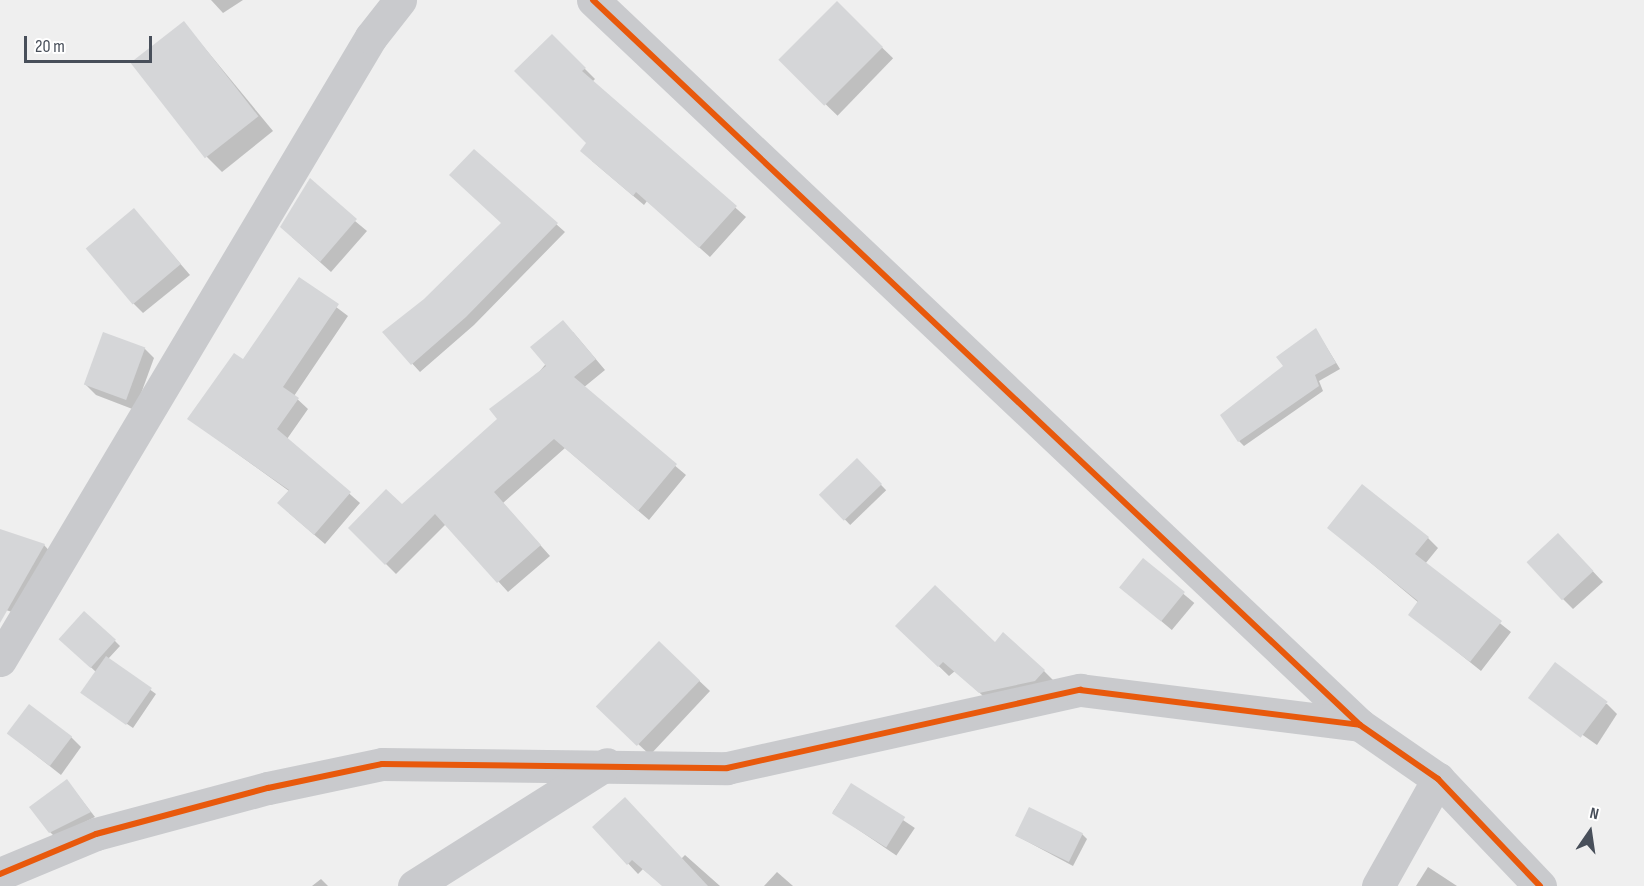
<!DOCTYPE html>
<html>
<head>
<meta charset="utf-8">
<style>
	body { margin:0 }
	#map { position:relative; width:1644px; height:886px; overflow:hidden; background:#efefef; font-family:"Sofia Sans Condensed",sans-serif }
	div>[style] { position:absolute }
	.shadow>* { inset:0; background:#0003; transform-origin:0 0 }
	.building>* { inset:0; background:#d5d6d8; transform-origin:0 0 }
	.minor>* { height:33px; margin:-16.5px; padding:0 16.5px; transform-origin:16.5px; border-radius:16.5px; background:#c9cacd }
	.cycleway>* { height:6px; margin:-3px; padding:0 3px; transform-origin:3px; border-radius:3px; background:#e8590c }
	span { translate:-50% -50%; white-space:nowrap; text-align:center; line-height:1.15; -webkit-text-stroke:4.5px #fff; paint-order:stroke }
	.north { position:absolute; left:1560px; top:802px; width:60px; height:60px; -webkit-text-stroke:4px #fff; paint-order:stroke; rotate:13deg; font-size:16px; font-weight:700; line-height:24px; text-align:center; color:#484f5a }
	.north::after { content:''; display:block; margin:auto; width:21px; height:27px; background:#484f5a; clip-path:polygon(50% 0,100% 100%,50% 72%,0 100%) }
	.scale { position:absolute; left:24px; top:36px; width:128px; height:27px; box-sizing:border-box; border:3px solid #484f5a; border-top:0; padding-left:8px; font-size:18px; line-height:21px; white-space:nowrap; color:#484f5a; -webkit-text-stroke:4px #fff; paint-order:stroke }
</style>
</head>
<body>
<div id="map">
	<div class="shadow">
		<div style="clip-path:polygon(211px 0,243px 0,223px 13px)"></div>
		<div style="left:837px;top:4px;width:78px;height:80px;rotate:44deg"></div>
		<div style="clip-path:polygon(184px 23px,273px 131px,222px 172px,207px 157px)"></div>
		<div style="clip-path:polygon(552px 36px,595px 79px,592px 82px,746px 217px,710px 257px,647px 201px,644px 205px,592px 161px)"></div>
		<div style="clip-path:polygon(474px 151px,565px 232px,474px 325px,420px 372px,384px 333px,425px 300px,503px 224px)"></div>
		<div style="clip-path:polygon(308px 182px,367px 231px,331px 272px,292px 237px)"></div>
		<div style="clip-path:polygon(134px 210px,190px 275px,143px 313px,133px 303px)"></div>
		<div style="clip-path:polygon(299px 279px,348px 316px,294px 396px,308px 409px,287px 439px,360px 503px,325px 544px,289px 513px,289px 491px,189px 419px,244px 362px)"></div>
		<div style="clip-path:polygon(1316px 330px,1340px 369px,1319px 381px,1323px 391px,1244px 446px,1239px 441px,1286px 366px)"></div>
		<div style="clip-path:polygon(573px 332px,605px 370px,583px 388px,686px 475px,649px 520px,565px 448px,503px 503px,550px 556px,508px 592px,446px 524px,396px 574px,350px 528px,402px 506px,499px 419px)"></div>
		<div style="clip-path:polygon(144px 348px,154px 358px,135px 410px,96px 395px,86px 385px)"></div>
		<div style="left:857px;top:460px;width:42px;height:50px;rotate:46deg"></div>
		<div style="clip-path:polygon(1329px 528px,1428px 538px,1438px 548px,1425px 564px,1511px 632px,1481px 671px,1410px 614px,1419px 603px)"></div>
		<div style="clip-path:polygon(0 530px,44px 545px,54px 556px,21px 615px,0 608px)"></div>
		<div style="clip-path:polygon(1568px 545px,1603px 582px,1573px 609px,1563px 599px)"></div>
		<div style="left:1143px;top:560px;width:67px;height:35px;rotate:40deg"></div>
		<div style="clip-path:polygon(897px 626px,995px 644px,1044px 671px,1054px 681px,991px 703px,955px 671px,949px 676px)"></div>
		<div style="clip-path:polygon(115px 641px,120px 646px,108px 659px,156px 694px,133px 728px,86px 696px,96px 672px,66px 644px)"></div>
		<div style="clip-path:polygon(659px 643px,710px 691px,650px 755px,609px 717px)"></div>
		<div style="clip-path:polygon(1533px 700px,1607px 704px,1617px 714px,1597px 745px)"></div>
		<div style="clip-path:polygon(9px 734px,71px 737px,81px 747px,61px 775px)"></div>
		<div style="clip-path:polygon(67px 781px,95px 817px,55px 837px,50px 832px)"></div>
		<div style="left:851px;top:785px;width:77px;height:33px;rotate:34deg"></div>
		<div style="clip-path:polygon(594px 827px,681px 859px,685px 855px,720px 886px,663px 886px,643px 869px,638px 874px)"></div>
		<div style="clip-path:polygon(1082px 834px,1087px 839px,1073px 866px,1017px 836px)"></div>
		<div style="clip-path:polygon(1428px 867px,1457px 886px,1416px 886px)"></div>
		<div style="clip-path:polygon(777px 872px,793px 886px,764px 886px)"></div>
		<div style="clip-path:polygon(321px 879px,328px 886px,312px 886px)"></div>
	</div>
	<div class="building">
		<div style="left:837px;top:1px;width:65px;height:83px;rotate:45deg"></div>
		<div style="left:184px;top:21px;width:121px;height:68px;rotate:52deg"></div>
		<div style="clip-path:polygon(552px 34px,586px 68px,582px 71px,737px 206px,699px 248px,636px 192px,633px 196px,580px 151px,586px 143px,514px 71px)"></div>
		<div style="clip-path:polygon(474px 149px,558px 223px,466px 317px,411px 365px,382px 332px,424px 299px,501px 223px,449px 175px)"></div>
		<div style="clip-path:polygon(310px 178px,357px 219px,320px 262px,280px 227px)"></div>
		<div style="left:134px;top:208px;width:73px;height:63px;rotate:50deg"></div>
		<div style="clip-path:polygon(299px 277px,339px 304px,283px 387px,299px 398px,277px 429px,351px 492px,314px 535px,277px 503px,289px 490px,187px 419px,234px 353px,243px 359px)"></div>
		<div style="clip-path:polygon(563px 320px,596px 359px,574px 377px,677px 464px,638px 511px,554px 439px,494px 492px,541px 545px,497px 583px,435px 514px,385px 565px,348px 528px,386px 489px,402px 504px,497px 419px,489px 409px,546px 366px,530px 347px)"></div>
		<div style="clip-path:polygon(1316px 328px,1336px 363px,1315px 375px,1319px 386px,1238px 442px,1220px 415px,1283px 366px,1276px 357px)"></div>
		<div style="left:103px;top:332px;width:45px;height:56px;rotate:20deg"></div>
		<div style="left:857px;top:458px;width:36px;height:53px;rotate:46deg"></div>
		<div style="clip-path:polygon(1362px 484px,1429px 537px,1415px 554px,1502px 621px,1470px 662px,1408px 615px,1418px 601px,1327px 528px)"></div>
		<div style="clip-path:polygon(0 529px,45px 544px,0 623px)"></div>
		<div style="left:1558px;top:533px;width:52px;height:43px;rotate:47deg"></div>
		<div style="left:1143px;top:558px;width:54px;height:38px;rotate:39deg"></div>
		<div style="clip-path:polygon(935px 585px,995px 642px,1003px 632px,1045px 670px,1035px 681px,979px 693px,943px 662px,938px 667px,895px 626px)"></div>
		<div style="left:84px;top:611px;width:43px;height:38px;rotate:42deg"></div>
		<div style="left:659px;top:641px;width:57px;height:91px;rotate:44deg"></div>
		<div style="left:106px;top:656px;width:56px;height:45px;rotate:35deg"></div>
		<div style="left:1555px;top:662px;width:66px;height:45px;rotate:37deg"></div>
		<div style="left:29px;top:704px;width:54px;height:37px;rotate:37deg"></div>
		<div style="clip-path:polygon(67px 779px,91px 812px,49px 833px,29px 807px)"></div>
		<div style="left:851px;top:783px;width:64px;height:36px;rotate:32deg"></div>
		<div style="clip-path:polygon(625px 797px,708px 886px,662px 886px,632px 860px,627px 865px,592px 827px)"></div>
		<div style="left:1029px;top:807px;width:60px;height:32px;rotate:26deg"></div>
	</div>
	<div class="minor">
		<div style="left:593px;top:0;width:1055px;rotate:43.39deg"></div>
		<div style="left:1360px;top:725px;width:95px;rotate:34.7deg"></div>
		<div style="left:1438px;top:779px;width:148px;rotate:46.4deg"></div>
		<div style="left:0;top:660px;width:725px;rotate:-59.23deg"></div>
		<div style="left:371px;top:37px;width:47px;rotate:-51.9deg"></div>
		<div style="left:0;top:874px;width:104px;rotate:-22.6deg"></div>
		<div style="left:96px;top:834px;width:178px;rotate:-15deg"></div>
		<div style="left:268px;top:788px;width:116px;rotate:-11.9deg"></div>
		<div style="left:382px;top:764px;width:345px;rotate:0.7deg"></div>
		<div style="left:727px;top:768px;width:362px;rotate:-12.5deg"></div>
		<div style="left:1080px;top:690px;width:282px;rotate:7.1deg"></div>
		<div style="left:414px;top:886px;width:228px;rotate:-32.3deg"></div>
		<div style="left:1378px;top:886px;width:123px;rotate:-60.7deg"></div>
	</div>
	<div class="cycleway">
		<div style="left:593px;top:0;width:1055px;rotate:43.39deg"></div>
		<div style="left:1360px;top:725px;width:95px;rotate:34.7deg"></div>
		<div style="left:1438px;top:779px;width:148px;rotate:46.4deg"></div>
		<div style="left:0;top:874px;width:104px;rotate:-22.6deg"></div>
		<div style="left:96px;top:834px;width:178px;rotate:-15deg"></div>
		<div style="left:268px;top:788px;width:116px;rotate:-11.9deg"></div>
		<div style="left:382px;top:764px;width:345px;rotate:0.7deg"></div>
		<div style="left:727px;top:768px;width:362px;rotate:-12.5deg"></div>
		<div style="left:1080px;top:690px;width:282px;rotate:7.1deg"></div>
	</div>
	<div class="north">N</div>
	<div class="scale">20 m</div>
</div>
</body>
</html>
